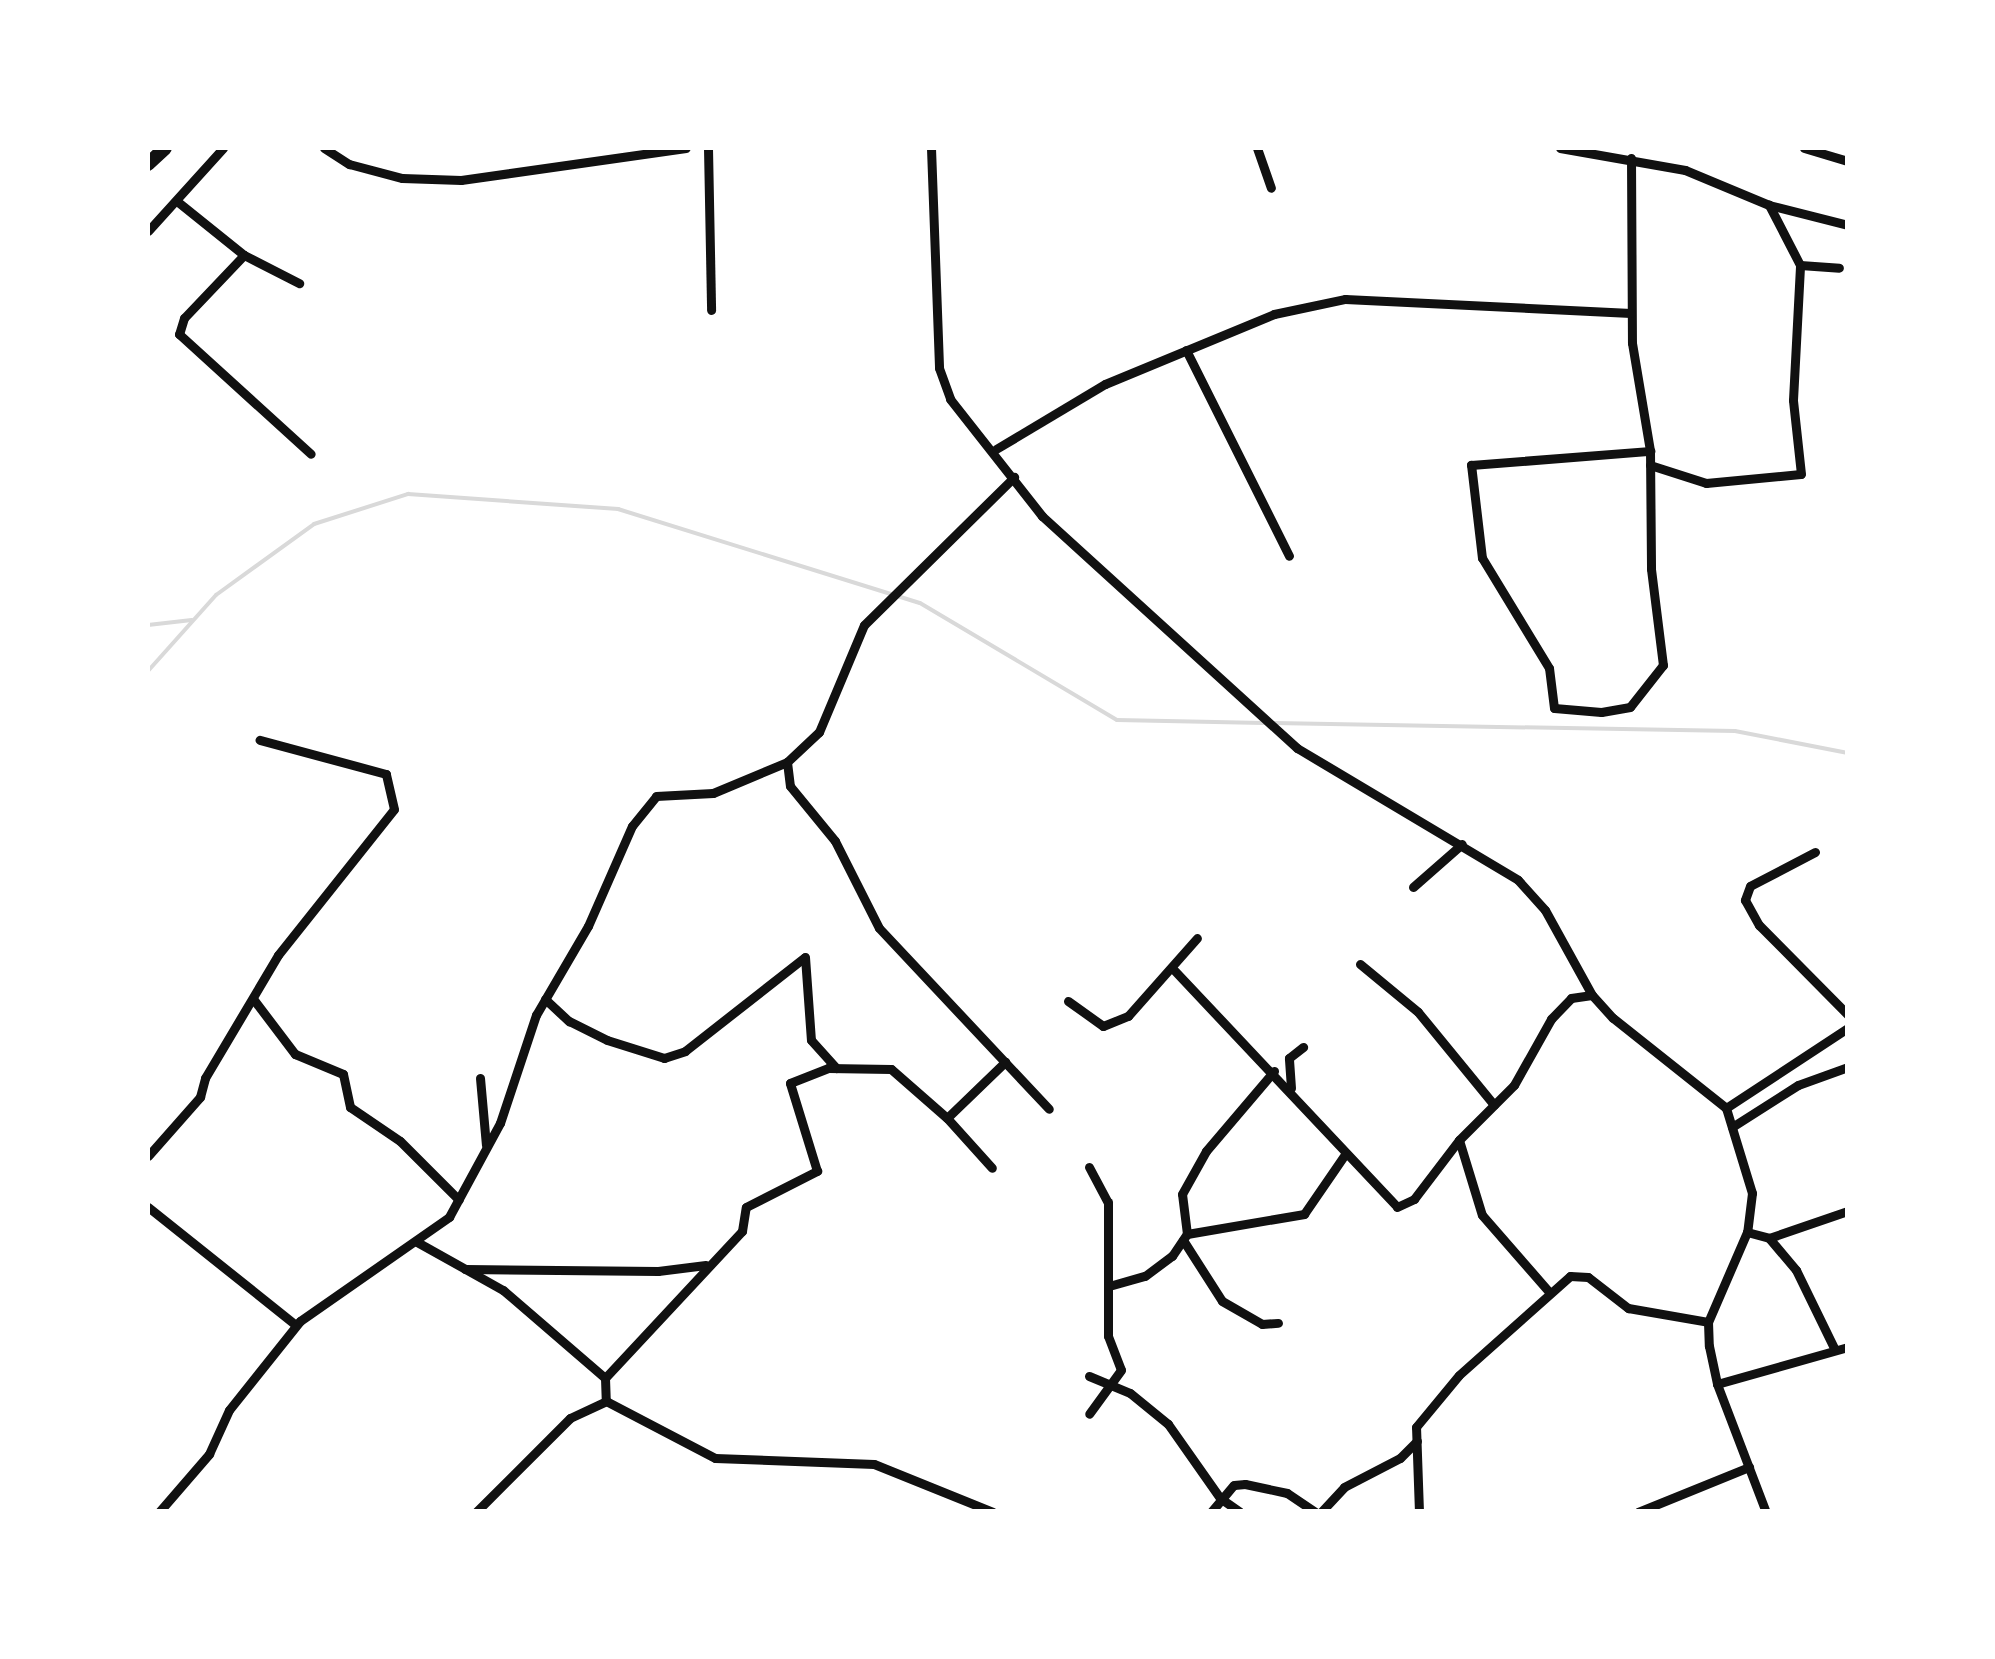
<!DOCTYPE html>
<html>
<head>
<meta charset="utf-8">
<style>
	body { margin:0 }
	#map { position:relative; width:1995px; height:1659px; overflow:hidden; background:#fff; font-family:"IBM Plex Serif",serif }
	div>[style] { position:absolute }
	.stream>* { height:4px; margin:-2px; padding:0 2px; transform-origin:2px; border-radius:2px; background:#d9d9d9 }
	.minor>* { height:9px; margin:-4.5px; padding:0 4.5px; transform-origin:4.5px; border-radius:4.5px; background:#111 }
	.primary>* { height:14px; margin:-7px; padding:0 7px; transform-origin:7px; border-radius:7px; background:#111 }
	span { translate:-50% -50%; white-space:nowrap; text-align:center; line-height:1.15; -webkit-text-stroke:9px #fff; paint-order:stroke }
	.frame { position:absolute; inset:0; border:150px solid #fff; pointer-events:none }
</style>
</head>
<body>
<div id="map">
	<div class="stream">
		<div style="left:148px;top:625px;width:44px;rotate:-6.5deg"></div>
		<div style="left:148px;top:671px;width:102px;rotate:-48.2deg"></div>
		<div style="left:216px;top:595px;width:121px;rotate:-35.9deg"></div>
		<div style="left:314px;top:524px;width:99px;rotate:-17.7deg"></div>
		<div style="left:408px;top:494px;width:211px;rotate:4.1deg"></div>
		<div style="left:618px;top:509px;width:316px;rotate:17.3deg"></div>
		<div style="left:920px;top:603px;width:229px;rotate:30.7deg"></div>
		<div style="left:1117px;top:720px;width:147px;rotate:1.2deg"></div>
		<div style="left:1274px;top:723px;width:461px;rotate:1deg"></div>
		<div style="left:1735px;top:731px;width:115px;rotate:11deg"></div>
	</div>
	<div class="minor">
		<div style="left:324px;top:148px;width:30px;rotate:33deg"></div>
		<div style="left:349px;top:164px;width:55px;rotate:14.8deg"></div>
		<div style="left:402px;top:178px;width:59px;rotate:1.9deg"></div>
		<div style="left:461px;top:180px;width:227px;rotate:-8.1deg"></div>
		<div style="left:708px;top:148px;width:162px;rotate:88.9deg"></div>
		<div style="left:931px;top:148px;width:220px;rotate:87.9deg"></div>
		<div style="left:939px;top:368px;width:33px;rotate:70deg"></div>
		<div style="left:950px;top:399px;width:149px;rotate:51.8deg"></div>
		<div style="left:1042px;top:516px;width:345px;rotate:42.3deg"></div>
		<div style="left:1297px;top:748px;width:257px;rotate:30.8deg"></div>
		<div style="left:1518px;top:880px;width:40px;rotate:48deg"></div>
		<div style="left:1545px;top:910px;width:97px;rotate:61.1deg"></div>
		<div style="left:1592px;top:995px;width:31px;rotate:48deg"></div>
		<div style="left:1613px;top:1018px;width:144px;rotate:38.5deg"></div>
		<div style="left:1726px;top:1108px;width:89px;rotate:73deg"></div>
		<div style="left:1752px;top:1193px;width:39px;rotate:97deg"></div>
		<div style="left:1747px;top:1232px;width:98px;rotate:113.4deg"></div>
		<div style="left:1708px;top:1322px;width:24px;rotate:88deg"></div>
		<div style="left:1709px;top:1346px;width:39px;rotate:78deg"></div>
		<div style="left:1717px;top:1384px;width:137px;rotate:69.1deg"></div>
		<div style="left:1257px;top:148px;width:42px;rotate:70.7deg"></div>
		<div style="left:1560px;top:148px;width:127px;rotate:10deg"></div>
		<div style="left:1685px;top:170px;width:91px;rotate:22.6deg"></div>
		<div style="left:1769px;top:205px;width:81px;rotate:14.2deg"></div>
		<div style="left:1804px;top:148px;width:46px;rotate:16.5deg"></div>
		<div style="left:1631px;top:158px;width:185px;rotate:89.7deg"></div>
		<div style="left:1632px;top:343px;width:109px;rotate:80.5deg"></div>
		<div style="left:1650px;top:451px;width:118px;rotate:89.5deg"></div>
		<div style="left:1651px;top:569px;width:97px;rotate:82.9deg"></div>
		<div style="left:1663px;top:665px;width:53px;rotate:128.2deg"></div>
		<div style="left:1630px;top:707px;width:29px;rotate:170deg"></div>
		<div style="left:1601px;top:712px;width:47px;rotate:-175.1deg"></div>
		<div style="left:1554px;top:708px;width:40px;rotate:-97.1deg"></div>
		<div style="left:1549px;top:668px;width:129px;rotate:-121.3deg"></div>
		<div style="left:1482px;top:558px;width:94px;rotate:-96.7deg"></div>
		<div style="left:1471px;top:465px;width:180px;rotate:-4.5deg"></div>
		<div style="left:178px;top:202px;width:85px;rotate:38.8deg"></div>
		<div style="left:244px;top:255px;width:62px;rotate:27deg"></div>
		<div style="left:148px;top:231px;width:112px;rotate:-47.9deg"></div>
		<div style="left:244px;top:255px;width:87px;rotate:133.6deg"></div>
		<div style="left:184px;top:318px;width:17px;rotate:107deg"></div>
		<div style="left:179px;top:334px;width:178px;rotate:42.3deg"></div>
		<div style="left:1800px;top:265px;width:39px;rotate:4deg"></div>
		<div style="left:1186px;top:350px;width:230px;rotate:63.4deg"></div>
		<div style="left:996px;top:449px;width:127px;rotate:-30.8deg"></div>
		<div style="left:1105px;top:384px;width:183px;rotate:-22.5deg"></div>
		<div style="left:1274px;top:314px;width:73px;rotate:-11.9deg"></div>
		<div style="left:1345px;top:299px;width:286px;rotate:2.8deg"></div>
		<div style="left:1650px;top:465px;width:59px;rotate:17.8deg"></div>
		<div style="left:1706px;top:483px;width:95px;rotate:-5.4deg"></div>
		<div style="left:1801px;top:474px;width:74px;rotate:-96.2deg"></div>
		<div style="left:1793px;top:400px;width:135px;rotate:-87deg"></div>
		<div style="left:1800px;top:265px;width:68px;rotate:-117.3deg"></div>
		<div style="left:787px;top:762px;width:44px;rotate:-43.2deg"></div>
		<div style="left:819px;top:732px;width:116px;rotate:-67.2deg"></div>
		<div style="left:864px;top:625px;width:211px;rotate:-44.6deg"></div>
		<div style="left:1815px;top:852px;width:73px;rotate:152.4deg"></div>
		<div style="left:1750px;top:886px;width:15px;rotate:110deg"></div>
		<div style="left:1745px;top:900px;width:29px;rotate:61deg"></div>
		<div style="left:1759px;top:925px;width:127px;rotate:45.3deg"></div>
		<div style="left:1413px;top:887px;width:65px;rotate:-41.3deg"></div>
		<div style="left:1360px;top:964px;width:75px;rotate:39.6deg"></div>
		<div style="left:1418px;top:1012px;width:120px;rotate:50.7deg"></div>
		<div style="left:1174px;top:970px;width:325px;rotate:46.7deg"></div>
		<div style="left:1397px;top:1207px;width:19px;rotate:-25deg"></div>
		<div style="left:1414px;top:1199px;width:74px;rotate:-52.7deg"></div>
		<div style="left:1459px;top:1140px;width:78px;rotate:-45deg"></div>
		<div style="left:1514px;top:1085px;width:76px;rotate:-60.7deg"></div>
		<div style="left:1551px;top:1019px;width:29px;rotate:-46deg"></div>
		<div style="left:1571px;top:998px;width:21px;rotate:-8deg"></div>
		<div style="left:545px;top:999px;width:33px;rotate:43deg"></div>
		<div style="left:569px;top:1021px;width:42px;rotate:26.6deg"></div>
		<div style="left:607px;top:1040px;width:60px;rotate:17.5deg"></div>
		<div style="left:664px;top:1058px;width:22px;rotate:-18deg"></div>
		<div style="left:685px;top:1051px;width:152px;rotate:-38.1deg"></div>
		<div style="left:805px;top:957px;width:83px;rotate:85.9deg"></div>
		<div style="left:811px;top:1040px;width:38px;rotate:48deg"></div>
		<div style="left:254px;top:1000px;width:68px;rotate:52.8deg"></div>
		<div style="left:295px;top:1054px;width:52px;rotate:22.6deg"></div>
		<div style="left:343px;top:1074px;width:34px;rotate:78deg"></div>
		<div style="left:350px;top:1107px;width:60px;rotate:34.2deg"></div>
		<div style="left:400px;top:1141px;width:83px;rotate:45deg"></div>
		<div style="left:1068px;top:1001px;width:43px;rotate:35.5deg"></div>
		<div style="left:1103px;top:1026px;width:27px;rotate:-22deg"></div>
		<div style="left:1128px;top:1016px;width:104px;rotate:-48.5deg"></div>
		<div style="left:480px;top:1078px;width:67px;rotate:84.9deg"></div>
		<div style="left:1291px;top:1088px;width:30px;rotate:-94deg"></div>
		<div style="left:1289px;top:1058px;width:18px;rotate:-38deg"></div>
		<div style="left:1726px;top:1108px;width:146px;rotate:-33.3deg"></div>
		<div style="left:947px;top:1118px;width:67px;rotate:48deg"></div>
		<div style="left:1732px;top:1127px;width:78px;rotate:-32.5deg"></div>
		<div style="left:1798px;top:1085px;width:53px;rotate:-19.8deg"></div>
		<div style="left:1459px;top:1140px;width:78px;rotate:73deg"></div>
		<div style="left:1482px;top:1215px;width:103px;rotate:48.9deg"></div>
		<div style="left:148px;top:1156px;width:79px;rotate:-48.6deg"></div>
		<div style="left:200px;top:1097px;width:20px;rotate:-75deg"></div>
		<div style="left:205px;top:1078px;width:143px;rotate:-59.3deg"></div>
		<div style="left:278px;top:955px;width:186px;rotate:-51.5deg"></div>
		<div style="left:394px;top:809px;width:36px;rotate:-103deg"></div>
		<div style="left:386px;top:774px;width:131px;rotate:-164.9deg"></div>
		<div style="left:1089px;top:1167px;width:40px;rotate:62deg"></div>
		<div style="left:1108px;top:1202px;width:134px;rotate:90deg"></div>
		<div style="left:1108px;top:1336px;width:36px;rotate:69deg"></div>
		<div style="left:1121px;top:1370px;width:54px;rotate:126deg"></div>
		<div style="left:148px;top:1207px;width:189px;rotate:38.6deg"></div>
		<div style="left:1747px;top:1232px;width:23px;rotate:15deg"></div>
		<div style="left:1769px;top:1238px;width:83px;rotate:-18.9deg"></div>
		<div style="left:1187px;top:1234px;width:119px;rotate:-9.7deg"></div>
		<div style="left:1304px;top:1214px;width:74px;rotate:-55.5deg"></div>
		<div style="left:1769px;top:1238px;width:42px;rotate:49.8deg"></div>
		<div style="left:1796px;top:1270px;width:89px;rotate:64deg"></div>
		<div style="left:1183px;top:1240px;width:72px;rotate:57.4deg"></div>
		<div style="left:1222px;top:1301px;width:46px;rotate:29.9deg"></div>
		<div style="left:1262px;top:1324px;width:16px;rotate:-4deg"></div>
		<div style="left:417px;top:1242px;width:98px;rotate:29.2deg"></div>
		<div style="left:503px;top:1290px;width:135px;rotate:40.8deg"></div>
		<div style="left:605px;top:1378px;width:23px;rotate:88deg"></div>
		<div style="left:465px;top:1269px;width:193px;rotate:0.6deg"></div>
		<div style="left:658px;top:1271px;width:48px;rotate:-7.1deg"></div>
		<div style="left:1109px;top:1286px;width:37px;rotate:-16deg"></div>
		<div style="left:1145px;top:1276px;width:34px;rotate:-37deg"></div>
		<div style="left:1172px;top:1256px;width:27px;rotate:-56deg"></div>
		<div style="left:1187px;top:1234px;width:40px;rotate:-97.1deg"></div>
		<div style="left:1182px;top:1194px;width:49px;rotate:-60.8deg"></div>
		<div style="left:1206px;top:1151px;width:105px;rotate:-49.6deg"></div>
		<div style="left:1089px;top:1376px;width:44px;rotate:22.5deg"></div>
		<div style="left:1130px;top:1393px;width:49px;rotate:39.2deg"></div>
		<div style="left:1168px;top:1424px;width:90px;rotate:54.9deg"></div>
		<div style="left:1220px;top:1498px;width:24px;rotate:35deg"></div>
		<div style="left:605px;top:1378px;width:201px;rotate:-47deg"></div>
		<div style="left:742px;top:1231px;width:24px;rotate:-81deg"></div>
		<div style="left:746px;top:1207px;width:80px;rotate:-26.9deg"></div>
		<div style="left:817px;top:1171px;width:92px;rotate:-107.1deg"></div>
		<div style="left:790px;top:1083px;width:41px;rotate:-21.5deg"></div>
		<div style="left:828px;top:1068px;width:63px;rotate:0.9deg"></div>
		<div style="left:891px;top:1069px;width:74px;rotate:41.2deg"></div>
		<div style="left:947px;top:1118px;width:81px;rotate:-44deg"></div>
		<div style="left:1717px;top:1384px;width:136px;rotate:-15.8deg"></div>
		<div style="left:159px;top:1512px;width:77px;rotate:-49.2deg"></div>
		<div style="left:209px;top:1454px;width:48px;rotate:-65.6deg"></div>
		<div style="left:229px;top:1410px;width:114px;rotate:-51.4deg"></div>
		<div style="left:300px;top:1321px;width:182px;rotate:-34.9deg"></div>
		<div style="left:449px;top:1217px;width:107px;rotate:-61.5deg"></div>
		<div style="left:500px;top:1123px;width:114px;rotate:-71.6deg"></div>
		<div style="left:536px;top:1015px;width:103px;rotate:-59.7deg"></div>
		<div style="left:588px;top:926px;width:109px;rotate:-66.3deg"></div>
		<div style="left:632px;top:826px;width:38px;rotate:-51deg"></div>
		<div style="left:656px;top:796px;width:57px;rotate:-3deg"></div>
		<div style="left:713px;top:793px;width:80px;rotate:-22.7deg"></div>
		<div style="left:787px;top:762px;width:24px;rotate:83deg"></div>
		<div style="left:790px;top:786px;width:71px;rotate:50.7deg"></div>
		<div style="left:835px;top:841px;width:97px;rotate:63.2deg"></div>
		<div style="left:879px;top:928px;width:248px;rotate:46.8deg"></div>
		<div style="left:476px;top:1512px;width:133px;rotate:-45deg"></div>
		<div style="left:570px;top:1418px;width:40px;rotate:-25deg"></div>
		<div style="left:606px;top:1401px;width:123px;rotate:27.6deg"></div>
		<div style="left:715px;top:1458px;width:159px;rotate:2.2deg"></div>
		<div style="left:874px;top:1464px;width:128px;rotate:22deg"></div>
		<div style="left:1211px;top:1512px;width:35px;rotate:-50deg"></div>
		<div style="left:1234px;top:1485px;width:11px;rotate:-5deg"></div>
		<div style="left:1245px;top:1484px;width:43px;rotate:12.1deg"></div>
		<div style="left:1287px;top:1493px;width:34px;rotate:34deg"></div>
		<div style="left:1321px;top:1512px;width:34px;rotate:-47deg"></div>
		<div style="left:1344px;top:1487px;width:63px;rotate:-27.4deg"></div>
		<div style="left:1400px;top:1458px;width:24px;rotate:-45deg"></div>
		<div style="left:1419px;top:1512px;width:85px;rotate:-92deg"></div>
		<div style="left:1416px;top:1427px;width:67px;rotate:-50.4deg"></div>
		<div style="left:1459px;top:1375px;width:149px;rotate:-41.7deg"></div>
		<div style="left:1570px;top:1276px;width:18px;rotate:3deg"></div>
		<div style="left:1588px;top:1277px;width:51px;rotate:37.8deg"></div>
		<div style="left:1628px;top:1308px;width:81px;rotate:9.9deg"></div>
		<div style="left:1638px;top:1512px;width:120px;rotate:-22.1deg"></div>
	</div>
	<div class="primary">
		<div style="left:148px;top:164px;width:23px;rotate:-43deg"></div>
	</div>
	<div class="frame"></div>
</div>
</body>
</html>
